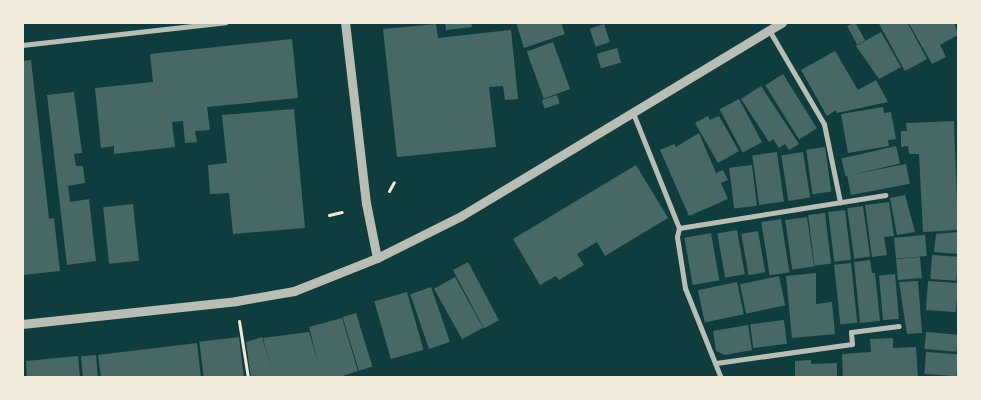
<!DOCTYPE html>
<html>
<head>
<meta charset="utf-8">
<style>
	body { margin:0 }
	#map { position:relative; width:981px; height:400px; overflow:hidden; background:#0f3d3e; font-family:"Libre Baskerville",serif }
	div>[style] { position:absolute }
	.building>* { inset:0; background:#486865; transform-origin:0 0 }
	.path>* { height:3px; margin:-1.5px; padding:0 1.5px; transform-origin:1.5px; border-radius:1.5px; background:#f1e9da }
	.minor>* { height:5px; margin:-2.5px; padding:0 2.5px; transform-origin:2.5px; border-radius:2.5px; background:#b8beb3 }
	.tertiary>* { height:9px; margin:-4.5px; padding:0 4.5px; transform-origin:4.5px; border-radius:4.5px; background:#b8beb3 }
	span { translate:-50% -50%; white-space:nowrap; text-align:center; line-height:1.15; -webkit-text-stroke:5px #f1e9da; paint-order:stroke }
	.frame { position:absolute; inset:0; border:24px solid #f1e9da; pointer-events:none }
</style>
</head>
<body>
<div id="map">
	<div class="building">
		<div style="clip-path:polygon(445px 22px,471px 22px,472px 27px,446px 30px)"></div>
		<div style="clip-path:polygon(516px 22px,561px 22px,565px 34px,524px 48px)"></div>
		<div style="left:855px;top:22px;width:21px;height:9px;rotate:61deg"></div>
		<div style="clip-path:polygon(878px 22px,907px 22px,927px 59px,905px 71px)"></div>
		<div style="clip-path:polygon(908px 22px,954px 22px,958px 35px,940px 45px,946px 57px,932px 64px)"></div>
		<div style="clip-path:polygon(436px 24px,438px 38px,511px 30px,518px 99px,505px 100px,503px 86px,489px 87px,496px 147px,397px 157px,383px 29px)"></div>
		<div style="left:604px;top:24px;width:19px;height:15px;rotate:72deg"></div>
		<div style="clip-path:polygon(881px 32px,901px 67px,879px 79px,856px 46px)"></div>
		<div style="clip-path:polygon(292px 39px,298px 98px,207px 107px,210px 130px,195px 131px,197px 142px,185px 143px,183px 121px,172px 122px,175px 147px,114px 154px,114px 146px,101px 148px,95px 88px,153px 82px,150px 54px)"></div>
		<div style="left:553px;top:42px;width:50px;height:28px;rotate:70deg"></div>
		<div style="left:617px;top:48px;width:15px;height:21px;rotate:74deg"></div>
		<div style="clip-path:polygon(835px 51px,858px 90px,876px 80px,888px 102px,837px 113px,836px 110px,827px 116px,801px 70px)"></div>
		<div style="clip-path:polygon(31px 60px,49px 219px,54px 218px,60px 271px,22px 275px,22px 61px)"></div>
		<div style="left:783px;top:74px;width:64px;height:21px;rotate:58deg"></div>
		<div style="clip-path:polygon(761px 86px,799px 144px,789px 150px,785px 144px,779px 148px,773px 139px,769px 142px,741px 99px)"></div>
		<div style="clip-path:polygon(74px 92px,82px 153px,74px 154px,76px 166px,83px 166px,85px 183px,68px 186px,70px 202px,89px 199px,96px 261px,67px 265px,47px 95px)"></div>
		<div style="left:557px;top:95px;width:9px;height:16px;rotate:72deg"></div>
		<div style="left:739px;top:99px;width:49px;height:22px;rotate:62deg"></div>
		<div style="clip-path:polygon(883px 107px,884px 113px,891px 112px,896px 139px,888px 140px,889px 146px,848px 153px,841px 114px)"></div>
		<div style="clip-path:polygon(294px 109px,305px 228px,233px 234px,229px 193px,210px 194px,208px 165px,227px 163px,222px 115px)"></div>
		<div style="clip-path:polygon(708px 116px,710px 120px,719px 116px,739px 151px,718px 163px,695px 123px)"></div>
		<div style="clip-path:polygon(954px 121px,958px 230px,923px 232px,919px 154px,909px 154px,908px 146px,901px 147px,901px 131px,907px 131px,906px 123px)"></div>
		<div style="clip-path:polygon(699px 133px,716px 173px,723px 170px,728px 180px,721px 183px,728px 199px,689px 216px,660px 150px,674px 144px,676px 147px)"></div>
		<div style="left:896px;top:146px;width:18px;height:56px;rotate:77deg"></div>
		<div style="left:825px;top:147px;width:45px;height:19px;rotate:82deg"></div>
		<div style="left:777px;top:152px;width:50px;height:25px;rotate:82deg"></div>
		<div style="left:803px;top:152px;width:46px;height:22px;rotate:81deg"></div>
		<div style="left:906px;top:164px;width:20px;height:60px;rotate:79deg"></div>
		<div style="clip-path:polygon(636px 165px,668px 218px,605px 256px,597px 242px,577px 254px,584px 265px,559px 280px,556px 276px,540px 285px,513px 239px)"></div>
		<div style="left:752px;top:165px;width:41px;height:23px;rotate:83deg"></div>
		<div style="clip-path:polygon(905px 195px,915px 232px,897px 235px,890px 198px)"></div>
		<div style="clip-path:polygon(889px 202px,894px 236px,884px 237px,887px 255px,872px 257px,865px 205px)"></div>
		<div style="left:133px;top:204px;width:57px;height:30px;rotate:84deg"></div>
		<div style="left:863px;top:206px;width:51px;height:16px;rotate:82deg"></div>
		<div style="left:845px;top:210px;width:50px;height:17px;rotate:83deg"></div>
		<div style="left:825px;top:213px;width:51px;height:17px;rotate:83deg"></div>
		<div style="left:807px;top:217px;width:50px;height:22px;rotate:82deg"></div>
		<div style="left:781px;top:219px;width:54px;height:20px;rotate:81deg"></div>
		<div style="left:737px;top:230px;width:45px;height:20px;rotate:80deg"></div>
		<div style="left:758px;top:231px;width:42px;height:17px;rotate:80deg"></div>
		<div style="clip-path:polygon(958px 232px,958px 254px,934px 252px,936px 234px)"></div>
		<div style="left:711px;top:233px;width:48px;height:27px;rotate:80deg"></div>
		<div style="left:925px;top:235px;width:21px;height:31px;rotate:85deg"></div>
		<div style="left:932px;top:255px;width:26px;height:24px;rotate:4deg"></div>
		<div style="left:920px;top:257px;width:21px;height:24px;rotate:85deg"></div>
		<div style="clip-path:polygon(870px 260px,872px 273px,875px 273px,880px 321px,860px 323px,854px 262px)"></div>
		<div style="left:468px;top:262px;width:66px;height:17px;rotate:62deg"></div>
		<div style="left:851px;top:263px;width:60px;height:17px;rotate:84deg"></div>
		<div style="clip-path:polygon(816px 273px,816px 304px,832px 302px,835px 334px,792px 338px,786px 276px)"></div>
		<div style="left:895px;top:274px;width:45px;height:16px;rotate:85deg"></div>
		<div style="left:779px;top:276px;width:30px;height:40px;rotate:78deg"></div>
		<div style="left:455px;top:277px;width:58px;height:24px;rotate:61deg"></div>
		<div style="clip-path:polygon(918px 281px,922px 333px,907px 334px,899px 282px)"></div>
		<div style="left:928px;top:281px;width:30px;height:29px;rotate:4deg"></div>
		<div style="left:737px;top:282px;width:33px;height:40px;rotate:78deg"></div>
		<div style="left:431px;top:287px;width:58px;height:22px;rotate:71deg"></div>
		<div style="left:407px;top:292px;width:60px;height:34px;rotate:74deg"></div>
		<div style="left:356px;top:313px;width:56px;height:14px;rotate:73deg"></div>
		<div style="clip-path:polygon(342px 318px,358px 371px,336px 378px,251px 378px,246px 342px,262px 337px,272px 371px,263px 338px,309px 332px,318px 362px,309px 327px)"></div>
		<div style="left:784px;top:320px;width:24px;height:34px;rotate:83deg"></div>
		<div style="clip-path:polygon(748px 325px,752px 350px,725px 355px,716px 351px,713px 331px)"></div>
		<div style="left:926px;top:332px;width:32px;height:17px;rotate:5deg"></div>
		<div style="left:239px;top:337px;width:41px;height:40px;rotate:83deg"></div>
		<div style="clip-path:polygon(893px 338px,893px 348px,916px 347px,918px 378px,843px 378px,842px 354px,871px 352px,870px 339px)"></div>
		<div style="clip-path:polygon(197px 343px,201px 378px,101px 378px,98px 355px)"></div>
		<div style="left:926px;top:352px;width:32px;height:22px;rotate:4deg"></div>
		<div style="left:96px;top:355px;width:23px;height:15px;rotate:85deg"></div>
		<div style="clip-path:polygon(78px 356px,80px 378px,27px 378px,26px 361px)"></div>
		<div style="clip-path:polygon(811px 360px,811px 364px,837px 363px,837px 378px,795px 378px,795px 361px)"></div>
	</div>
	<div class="path">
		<div style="left:389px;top:191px;width:10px;rotate:-61deg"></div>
		<div style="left:329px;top:215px;width:13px;rotate:-13deg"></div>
		<div style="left:239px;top:321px;width:58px;rotate:81deg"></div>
	</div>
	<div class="minor">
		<div style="left:769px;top:30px;width:109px;rotate:59.7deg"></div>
		<div style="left:824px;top:124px;width:80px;rotate:78.4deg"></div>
		<div style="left:22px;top:45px;width:205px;rotate:-6.4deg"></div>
		<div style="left:633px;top:113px;width:124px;rotate:68.2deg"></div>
		<div style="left:679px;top:228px;width:9px;rotate:103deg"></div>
		<div style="left:677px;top:237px;width:52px;rotate:81.1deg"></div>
		<div style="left:685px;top:288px;width:97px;rotate:68.2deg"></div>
		<div style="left:679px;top:228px;width:209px;rotate:-9.1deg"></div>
		<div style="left:716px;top:363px;width:137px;rotate:-8deg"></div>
		<div style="left:852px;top:344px;width:12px;rotate:-95deg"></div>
		<div style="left:851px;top:332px;width:48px;rotate:-7.1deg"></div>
	</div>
	<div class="tertiary">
		<div style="left:345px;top:22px;width:182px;rotate:83.4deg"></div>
		<div style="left:366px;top:203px;width:56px;rotate:78.7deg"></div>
		<div style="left:22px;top:324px;width:215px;rotate:-6.1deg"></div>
		<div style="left:236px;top:301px;width:59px;rotate:-9.8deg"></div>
		<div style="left:294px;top:291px;width:89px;rotate:-21.7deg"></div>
		<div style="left:377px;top:258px;width:94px;rotate:-26.6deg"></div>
		<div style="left:461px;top:216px;width:375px;rotate:-31.1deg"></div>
	</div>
	<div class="frame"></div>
</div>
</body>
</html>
